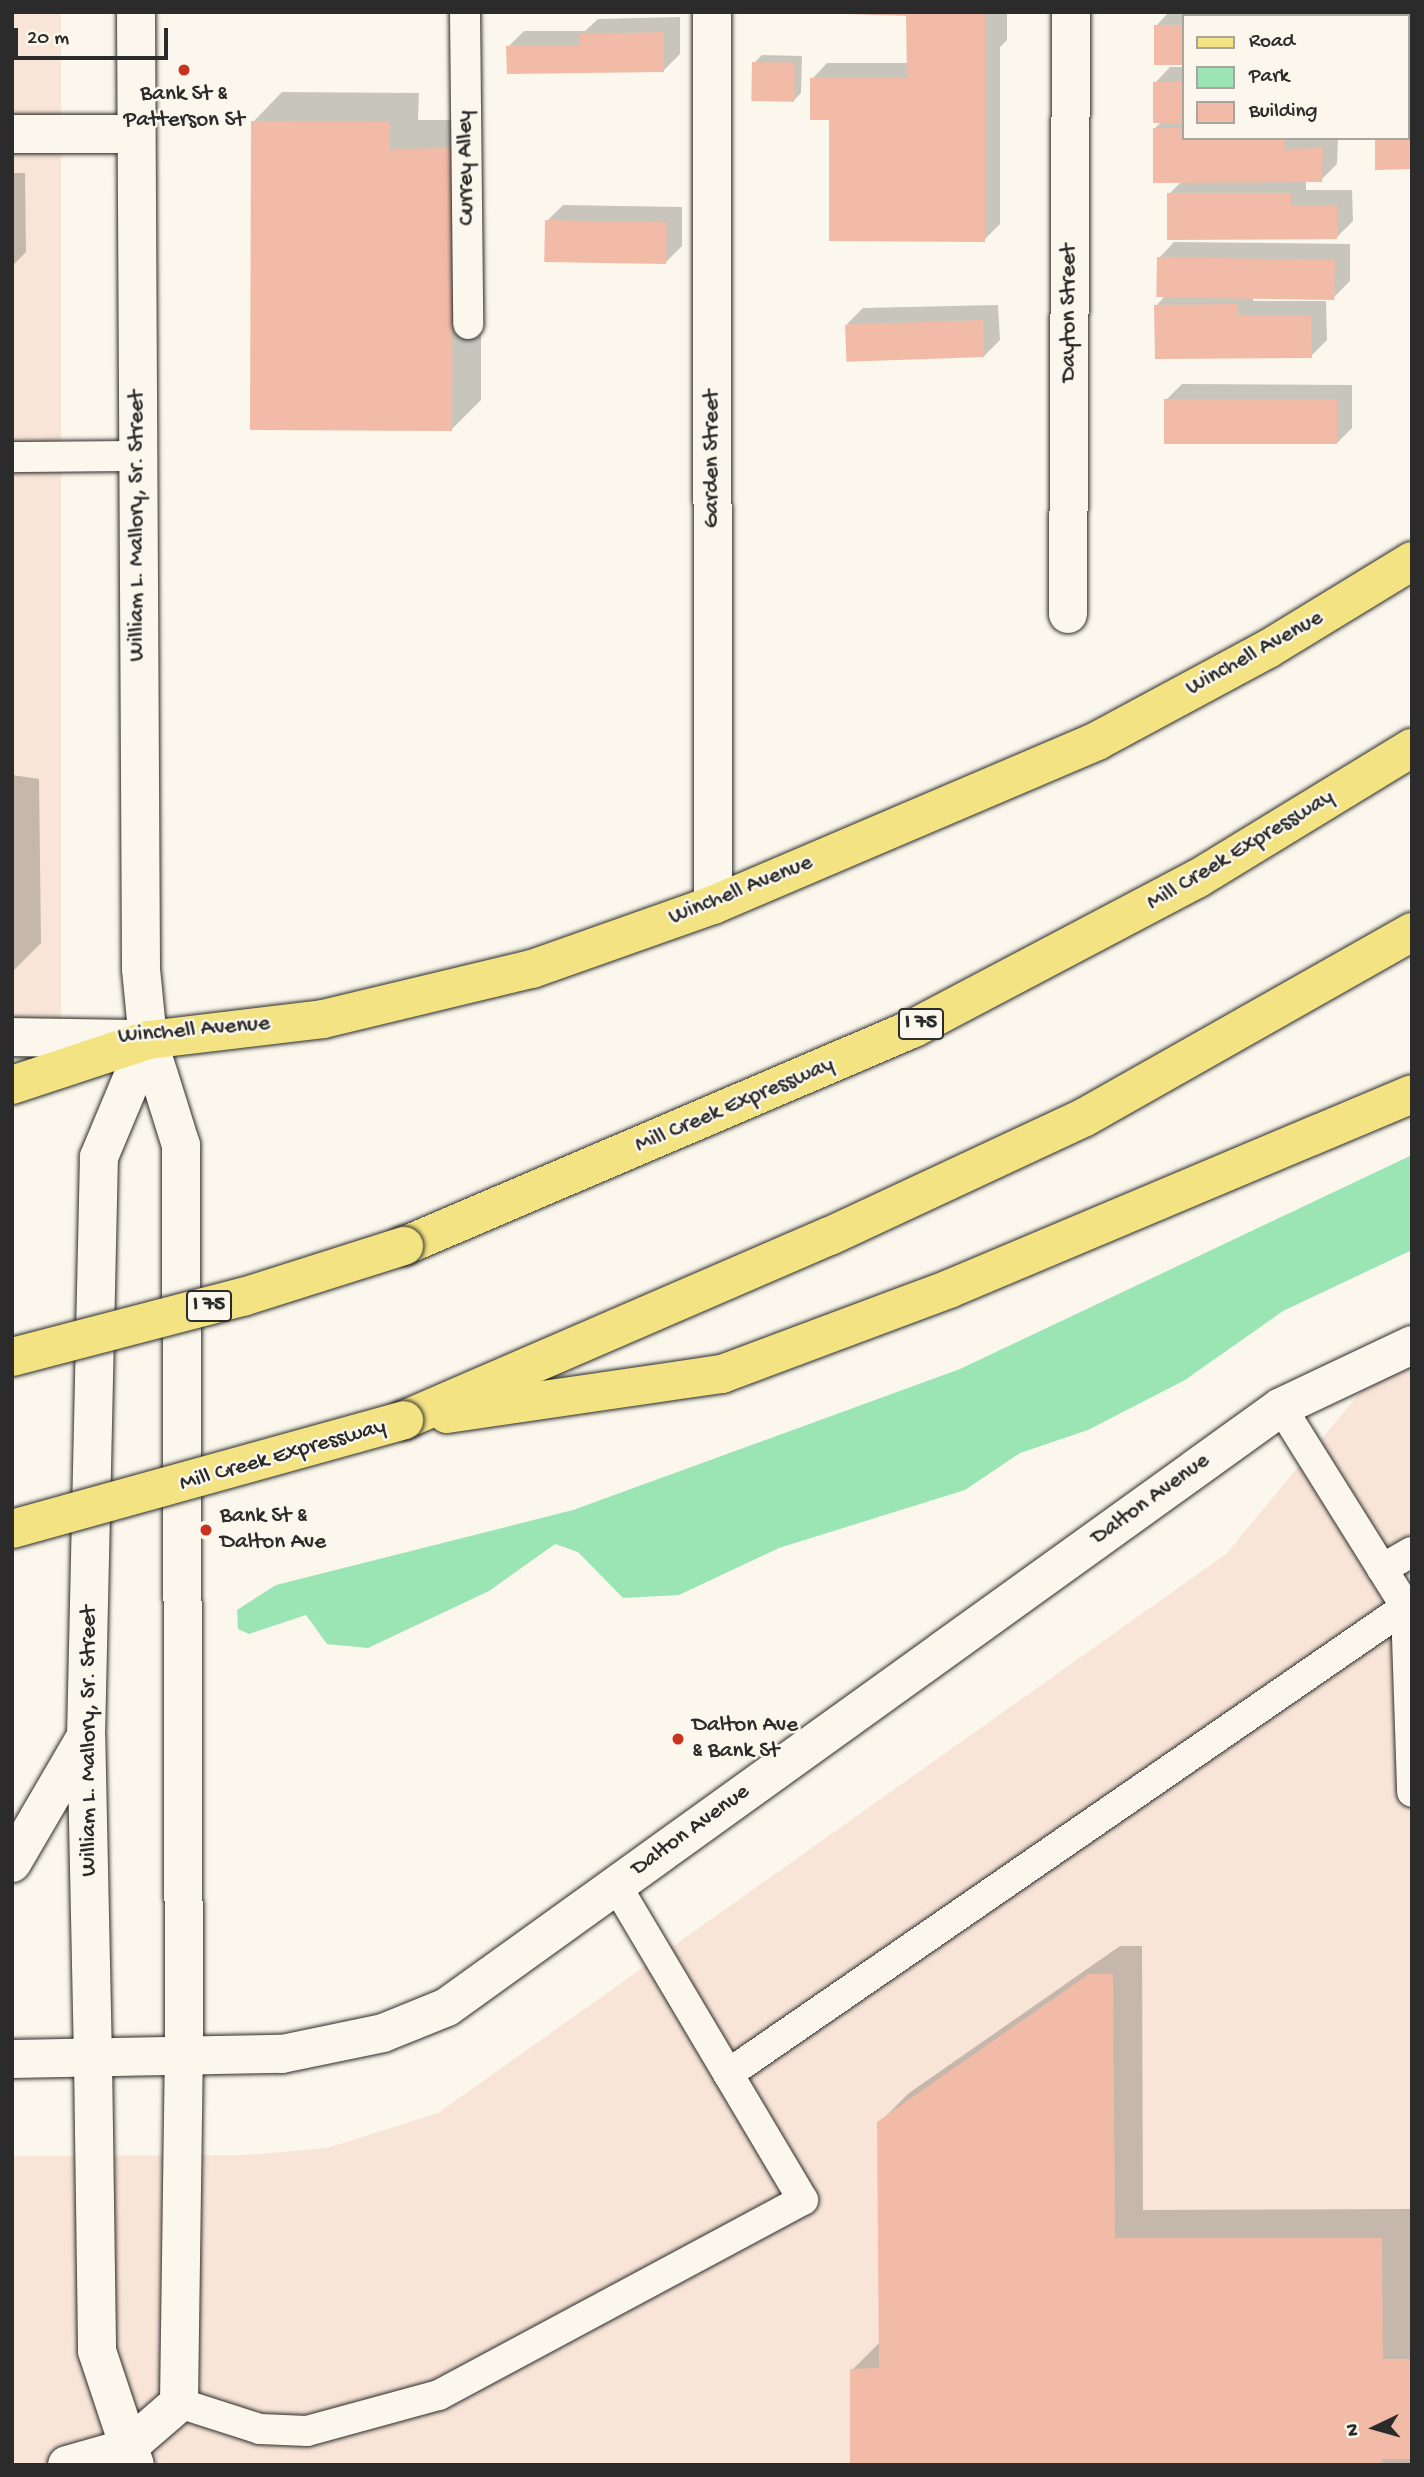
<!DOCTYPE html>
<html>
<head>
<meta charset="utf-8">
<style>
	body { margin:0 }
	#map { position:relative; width:1424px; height:2477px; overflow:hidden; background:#fbf7ec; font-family:"Gochi Hand",sans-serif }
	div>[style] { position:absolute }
	.built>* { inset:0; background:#f8e5d7; transform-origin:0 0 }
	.green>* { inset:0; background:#9be5b4 }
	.shadow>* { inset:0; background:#0003 }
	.building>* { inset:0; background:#f2bba7; transform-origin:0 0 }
	.roads { filter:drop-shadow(0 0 2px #2b2b2b) drop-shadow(0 0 2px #2b2b2b) }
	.lane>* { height:30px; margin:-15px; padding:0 15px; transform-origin:15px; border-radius:15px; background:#fbf7ec }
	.street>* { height:38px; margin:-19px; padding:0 19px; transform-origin:19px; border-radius:19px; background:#fbf7ec }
	.secondary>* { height:38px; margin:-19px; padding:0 19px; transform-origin:19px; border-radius:19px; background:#fbf7ec }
	.primary>* { height:38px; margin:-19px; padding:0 19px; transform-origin:19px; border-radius:19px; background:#f4e382 }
	.highway>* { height:38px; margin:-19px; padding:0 19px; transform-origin:19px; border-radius:19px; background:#f4e382 }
	.bridges { filter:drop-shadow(0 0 2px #2b2b2b) drop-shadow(0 0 2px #2b2b2b) }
	.highway-bridge>* { height:38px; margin:-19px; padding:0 19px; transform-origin:19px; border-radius:19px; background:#f4e382 }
	.dots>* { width:19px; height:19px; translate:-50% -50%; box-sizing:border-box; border:4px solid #fbf7ec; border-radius:50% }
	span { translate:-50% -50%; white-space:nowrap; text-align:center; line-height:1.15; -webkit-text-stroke:5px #fbf7ec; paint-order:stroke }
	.shield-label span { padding:2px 5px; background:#fbf7ec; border:2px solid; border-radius:5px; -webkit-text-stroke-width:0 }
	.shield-label { font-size:21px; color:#2b2b2b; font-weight:700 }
	.poi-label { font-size:23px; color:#2b2b2b }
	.left { translate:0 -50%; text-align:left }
	.street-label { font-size:23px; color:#2b2b2b }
	.frame { position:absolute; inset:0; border:14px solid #2b2b2b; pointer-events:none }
	.legend { position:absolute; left:1182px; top:14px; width:228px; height:126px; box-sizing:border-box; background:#fbf7ec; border:2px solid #a8a59f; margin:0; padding:9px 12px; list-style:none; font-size:21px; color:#2b2b2b }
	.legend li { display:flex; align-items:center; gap:14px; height:35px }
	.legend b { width:35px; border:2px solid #a8a59f }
	.north { position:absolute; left:1340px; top:2393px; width:70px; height:70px; -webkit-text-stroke:5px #fbf7ec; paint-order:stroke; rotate:265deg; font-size:19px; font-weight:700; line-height:28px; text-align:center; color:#2b2b2b }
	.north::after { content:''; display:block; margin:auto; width:24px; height:32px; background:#2b2b2b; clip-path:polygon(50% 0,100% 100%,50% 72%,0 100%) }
	.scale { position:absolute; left:14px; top:28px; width:154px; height:32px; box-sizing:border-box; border:4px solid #2b2b2b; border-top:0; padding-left:9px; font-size:21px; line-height:24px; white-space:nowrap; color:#2b2b2b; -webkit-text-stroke:5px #fbf7ec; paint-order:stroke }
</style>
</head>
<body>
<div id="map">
	<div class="built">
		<div style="left:12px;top:12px;width:49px;height:1041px"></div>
		<div style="clip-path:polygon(1412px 1330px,1412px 2465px,12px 2465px,12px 2156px,248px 2155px,327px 2148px,438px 2113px,1226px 1554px)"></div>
	</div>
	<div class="green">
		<div style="clip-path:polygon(1412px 1155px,1412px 1250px,1283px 1311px,1185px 1380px,1088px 1430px,1020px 1453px,965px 1490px,779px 1548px,679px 1595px,623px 1598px,578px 1552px,555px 1544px,489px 1591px,368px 1648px,327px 1644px,306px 1615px,249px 1634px,238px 1629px,237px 1610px,276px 1585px,573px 1510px,960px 1369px)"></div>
	</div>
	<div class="shadow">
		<div style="clip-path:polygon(790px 12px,1007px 12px,1007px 40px,1000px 47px,1000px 224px,984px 240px,831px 118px,812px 79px,827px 63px,908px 63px,908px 14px)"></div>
		<div style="clip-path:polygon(1169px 12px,1319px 12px,1319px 16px,1184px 16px,1184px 63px,1157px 63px,1156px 26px)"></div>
		<div style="clip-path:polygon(680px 17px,680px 54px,664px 70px,508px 47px,524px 31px,585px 31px,598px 19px)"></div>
		<div style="clip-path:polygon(762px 55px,802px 56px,801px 93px,793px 101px,754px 63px)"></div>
		<div style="clip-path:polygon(1170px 67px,1184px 67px,1184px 138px,1338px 138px,1337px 164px,1321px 180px,1306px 180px,1306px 190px,1352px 190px,1353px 221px,1337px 237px,1169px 194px,1182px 181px,1154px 129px,1162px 121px,1155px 83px)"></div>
		<div style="clip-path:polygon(282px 92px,419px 93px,418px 120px,481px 120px,481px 400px,452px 429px,253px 122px)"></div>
		<div style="clip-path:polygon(1408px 110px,1412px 110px,1412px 168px,1408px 138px)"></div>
		<div style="clip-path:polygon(12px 173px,25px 173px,26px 252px,14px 264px,12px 388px)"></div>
		<div style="clip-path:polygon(563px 205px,682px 207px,682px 246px,666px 262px,547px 221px)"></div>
		<div style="clip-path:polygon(1174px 242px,1350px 244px,1350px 281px,1334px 297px,1253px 296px,1253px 301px,1326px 301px,1327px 340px,1311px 356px,1156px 306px,1166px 295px,1159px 258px)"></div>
		<div style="clip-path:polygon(998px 305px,1000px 340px,984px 356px,847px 324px,863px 308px)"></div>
		<div style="clip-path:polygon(1182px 384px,1352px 385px,1352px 428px,1336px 444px,1166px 400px)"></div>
		<div style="clip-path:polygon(12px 775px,39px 779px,41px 943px,12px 972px)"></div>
		<div style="clip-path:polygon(1120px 1946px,1142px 1946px,1143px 2210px,1411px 2209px,1411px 2465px,852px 2465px,852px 2370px,881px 2341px,879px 2123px,909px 2093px)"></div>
	</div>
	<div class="building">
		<div style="clip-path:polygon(788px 12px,985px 12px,985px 242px,829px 241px,829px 120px,810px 120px,810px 78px,907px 78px,906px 16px)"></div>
		<div style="left:1154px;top:25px;width:30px;height:40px"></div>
		<div style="clip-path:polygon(664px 32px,664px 72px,507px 74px,506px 46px,580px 46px,580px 34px)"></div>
		<div style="left:752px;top:62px;width:43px;height:39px;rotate:1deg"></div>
		<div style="left:1153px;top:82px;width:31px;height:41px"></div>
		<div style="clip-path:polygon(251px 121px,390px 122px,390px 149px,453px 148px,452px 431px,250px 430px)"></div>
		<div style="clip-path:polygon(1412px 124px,1412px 169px,1375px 170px,1375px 138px,1408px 138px)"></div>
		<div style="clip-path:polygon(1153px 128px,1184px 128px,1184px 138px,1284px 138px,1285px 149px,1323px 148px,1322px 182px,1153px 183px)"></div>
		<div style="clip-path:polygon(1167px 193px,1291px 193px,1291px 205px,1337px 205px,1337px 239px,1167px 240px)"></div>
		<div style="left:545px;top:220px;width:122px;height:42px;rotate:1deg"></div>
		<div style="left:1157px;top:257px;width:178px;height:40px;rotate:1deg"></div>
		<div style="clip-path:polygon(1238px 304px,1238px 316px,1311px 316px,1312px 358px,1155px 359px,1154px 305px)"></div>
		<div style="left:983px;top:320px;width:37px;height:138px;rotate:88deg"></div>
		<div style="left:1164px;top:399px;width:173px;height:45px"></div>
		<div style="clip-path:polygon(1089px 1974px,1113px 1974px,1115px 2238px,1382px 2238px,1383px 2359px,1412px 2359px,1412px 2459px,1382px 2459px,1382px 2465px,850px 2465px,850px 2369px,879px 2368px,877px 2122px)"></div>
	</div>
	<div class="roads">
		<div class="lane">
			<div style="left:465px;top:12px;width:312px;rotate:89.4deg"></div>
			<div style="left:12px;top:457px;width:126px;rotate:-0.5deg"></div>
			<div style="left:1382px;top:1569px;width:34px;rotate:-30deg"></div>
			<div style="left:1406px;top:1607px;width:185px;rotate:88.1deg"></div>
			<div style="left:728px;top:2074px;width:823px;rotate:-34.56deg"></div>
			<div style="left:1406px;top:1607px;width:236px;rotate:-122deg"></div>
			<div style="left:179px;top:2403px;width:85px;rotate:17.8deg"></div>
			<div style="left:260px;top:2429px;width:47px;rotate:2.4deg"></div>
			<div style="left:307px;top:2431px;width:137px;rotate:-15.3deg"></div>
			<div style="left:439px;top:2395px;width:413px;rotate:-28.2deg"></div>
			<div style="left:803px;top:2200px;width:366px;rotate:-120.7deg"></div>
		</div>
		<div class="street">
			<div style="left:712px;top:12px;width:893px;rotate:89.94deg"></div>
			<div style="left:12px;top:134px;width:124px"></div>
			<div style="left:1068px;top:614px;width:602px;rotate:-89.71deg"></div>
			<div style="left:12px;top:1037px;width:134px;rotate:0.9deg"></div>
			<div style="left:93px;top:2059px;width:292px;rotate:89.2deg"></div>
			<div style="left:97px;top:2351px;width:120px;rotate:71.6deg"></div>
			<div style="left:67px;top:2465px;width:62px;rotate:-15.8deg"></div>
			<div style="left:127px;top:2448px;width:69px;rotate:-40.9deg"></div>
			<div style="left:179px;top:2403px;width:344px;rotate:-89.2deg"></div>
		</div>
		<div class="secondary">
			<div style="left:136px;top:12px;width:957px;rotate:89.7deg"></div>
			<div style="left:141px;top:969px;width:71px;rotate:84.4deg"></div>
			<div style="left:148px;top:1040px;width:110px;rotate:72.6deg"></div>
			<div style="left:181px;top:1145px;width:914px;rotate:89.81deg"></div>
			<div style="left:12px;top:1863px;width:145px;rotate:-59.7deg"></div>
			<div style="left:12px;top:2059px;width:270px;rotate:-1.1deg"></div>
			<div style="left:282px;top:2054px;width:103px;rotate:-11.7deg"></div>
			<div style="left:383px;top:2033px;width:69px;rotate:-22.1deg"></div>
			<div style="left:447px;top:2007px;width:1027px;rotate:-35.73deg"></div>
			<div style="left:1281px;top:1407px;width:145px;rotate:-25.3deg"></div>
			<div style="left:93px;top:2059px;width:322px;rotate:-91.2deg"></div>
			<div style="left:86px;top:1737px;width:580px;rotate:-88.72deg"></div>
			<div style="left:99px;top:1157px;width:127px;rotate:-67.3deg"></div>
		</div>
		<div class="primary">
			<div style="left:148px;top:1040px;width:176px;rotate:-6.8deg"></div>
			<div style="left:323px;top:1019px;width:215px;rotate:-13.5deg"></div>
			<div style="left:532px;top:969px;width:192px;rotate:-19.5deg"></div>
			<div style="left:713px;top:905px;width:418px;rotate:-23.1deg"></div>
			<div style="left:1097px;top:741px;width:194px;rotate:-28.3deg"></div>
			<div style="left:1268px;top:649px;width:169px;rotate:-31.4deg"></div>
		</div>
		<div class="highway">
			<div style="left:12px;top:1085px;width:143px;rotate:-18.3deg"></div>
			<div style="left:404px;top:1246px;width:555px;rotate:-23.14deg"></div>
			<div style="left:914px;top:1028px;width:320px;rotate:-27.8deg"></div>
			<div style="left:1197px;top:879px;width:252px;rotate:-31.4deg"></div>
			<div style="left:447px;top:1414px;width:278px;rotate:-8.3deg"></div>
			<div style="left:722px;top:1374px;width:242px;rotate:-20.5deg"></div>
			<div style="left:949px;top:1289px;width:502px;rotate:-22.84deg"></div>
			<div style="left:404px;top:1420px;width:464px;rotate:-23.4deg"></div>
			<div style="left:830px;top:1236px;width:281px;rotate:-25deg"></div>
			<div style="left:1085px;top:1117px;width:376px;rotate:-29.5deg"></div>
		</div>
	</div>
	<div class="bridges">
		<div class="highway-bridge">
			<div style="left:12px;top:1357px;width:239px;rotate:-14.6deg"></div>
			<div style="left:243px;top:1297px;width:169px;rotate:-17.6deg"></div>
			<div style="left:12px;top:1529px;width:407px;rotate:-15.5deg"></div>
		</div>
	</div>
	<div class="dots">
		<div style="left:184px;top:70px;background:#c8321e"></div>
		<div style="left:206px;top:1530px;background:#c8321e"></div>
		<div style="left:678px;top:1739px;background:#c8321e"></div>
	</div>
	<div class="shield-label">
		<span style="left:921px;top:1024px">I 75</span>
		<span style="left:209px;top:1306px">I 75</span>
	</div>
	<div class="poi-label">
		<span style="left:184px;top:108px">Bank St &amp;<br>Patterson St</span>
		<span class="left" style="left:220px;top:1530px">Bank St &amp;<br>Dalton Ave</span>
		<span class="left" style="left:692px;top:1739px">Dalton Ave<br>&amp; Bank St</span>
	</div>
	<div class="street-label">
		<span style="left:467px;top:168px;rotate:-91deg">Currey Alley</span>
		<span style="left:1070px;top:313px;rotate:-90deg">Dayton Street</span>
		<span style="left:713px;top:459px;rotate:-90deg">Garden Street</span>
		<span style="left:138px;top:526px;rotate:-90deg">William L. Mallory, Sr. Street</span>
		<span style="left:1255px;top:654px;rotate:-29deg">Winchell Avenue</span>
		<span style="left:1241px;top:851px;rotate:-31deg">Mill Creek Expressway</span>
		<span style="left:741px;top:891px;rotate:-22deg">Winchell Avenue</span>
		<span style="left:194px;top:1031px;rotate:-5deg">Winchell Avenue</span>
		<span style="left:735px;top:1106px;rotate:-23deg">Mill Creek Expressway</span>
		<span style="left:283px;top:1456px;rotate:-16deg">Mill Creek Expressway</span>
		<span style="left:1151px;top:1500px;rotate:-36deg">Dalton Avenue</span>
		<span style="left:90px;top:1741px;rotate:-90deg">William L. Mallory, Sr. Street</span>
		<span style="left:691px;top:1831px;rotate:-36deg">Dalton Avenue</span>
	</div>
	<div class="frame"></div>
	<ul class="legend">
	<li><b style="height:9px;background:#f4e382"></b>Road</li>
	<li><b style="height:19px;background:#9be5b4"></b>Park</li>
	<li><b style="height:19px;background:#f2bba7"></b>Building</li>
	</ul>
	<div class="north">N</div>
	<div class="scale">20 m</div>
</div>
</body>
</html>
